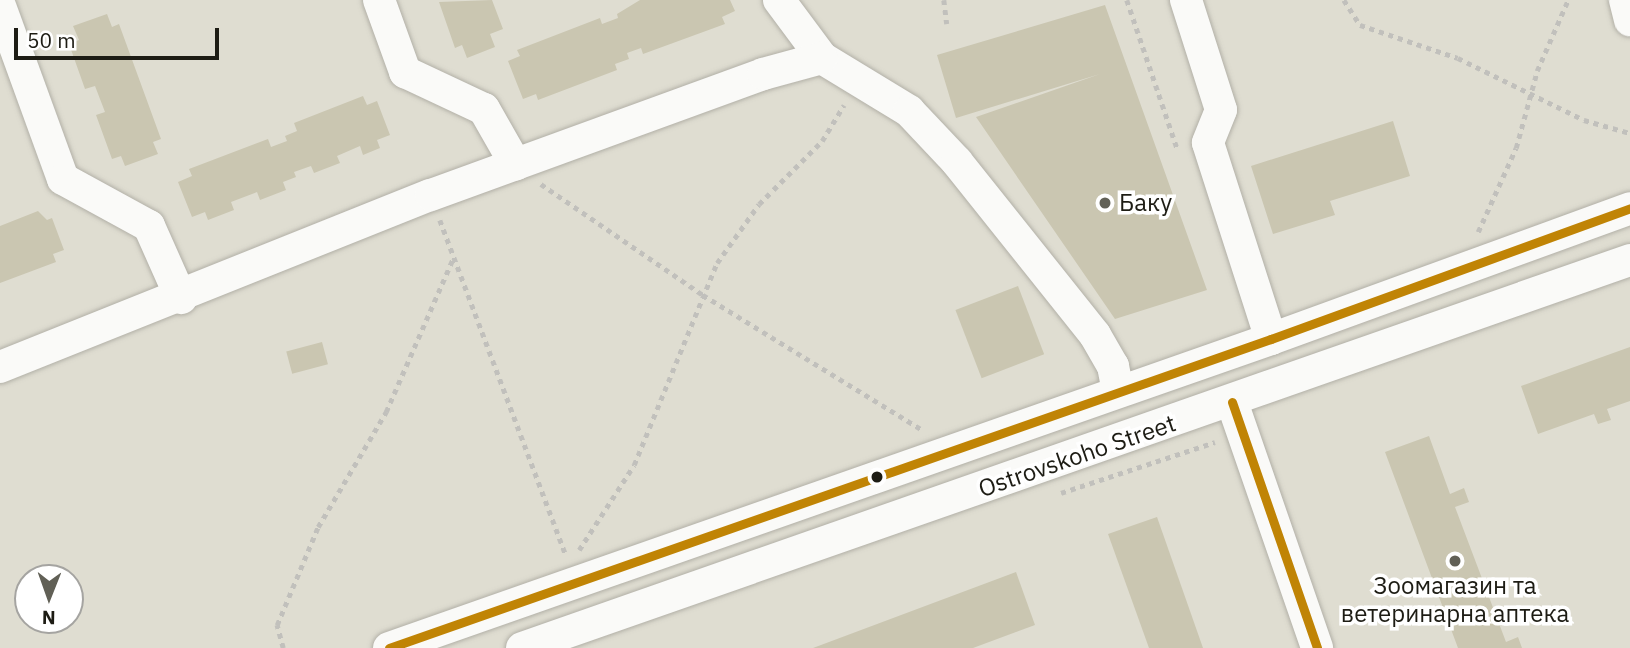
<!DOCTYPE html>
<html>
<head>
<meta charset="utf-8">
<style>
	body { margin:0 }
	#map { position:relative; width:1630px; height:648px; overflow:hidden; background:#dfddd1; font-family:"IBM Plex Sans",sans-serif }
	div>[style] { position:absolute }
	.building>* { inset:0; background:#cac6b1; transform-origin:0 0 }
	.path>* { height:4.5px; margin-top:-2.25px; transform-origin:0; background:repeating-linear-gradient(90deg,#c1c0bc 0 5px,transparent 0 10px) }
	.roads { filter:drop-shadow(0 0 2px #b2b0a7) drop-shadow(0 0 2px #b2b0a7) }
	.minor>* { height:32px; margin:-16px; padding:0 16px; transform-origin:16px; border-radius:16px; background:#fafaf8 }
	.bus-1>* { height:9px; margin:-4.5px; padding:0 4.5px; transform-origin:4.5px; border-radius:4.5px; background:#c08405 }
	.dots>* { width:19px; height:19px; translate:-50% -50%; box-sizing:border-box; border:4px solid #fff; border-radius:50% }
	span { translate:-50% -50%; white-space:nowrap; text-align:center; line-height:1.15; -webkit-text-stroke:7px #fff; paint-order:stroke }
	.poi-label { font-size:24px; color:#1d1c14 }
	.left { translate:0 -50%; text-align:left }
	.street-label { font-size:24px; color:#1d1c14 }
	.north { position:absolute; left:14px; top:564px; width:70px; height:70px; box-sizing:border-box; background:#fff; border:2px solid #a5a4a1; border-radius:50%; rotate:181deg; font-size:19px; font-weight:700; line-height:28px; text-align:center; color:#1d1c14 }
	.north::after { content:''; display:block; margin:auto; width:24px; height:32px; background:#616056; clip-path:polygon(50% 0,100% 100%,50% 72%,0 100%) }
	.scale { position:absolute; left:14px; top:28px; width:205px; height:32px; box-sizing:border-box; border:4px solid #1d1c14; border-top:0; padding-left:9px; font-size:21px; line-height:24px; white-space:nowrap; color:#1d1c14; -webkit-text-stroke:5px #fff; paint-order:stroke }
</style>
</head>
<body>
<div id="map">
	<div class="building">
		<div style="clip-path:polygon(492px 0,503px 29px,490px 34px,495px 47px,467px 58px,462px 45px,455px 48px,439px 2px)"></div>
		<div style="clip-path:polygon(640px 0,730px 0,735px 11px,722px 17px,725px 24px,643px 54px,641px 48px,627px 53px,629px 59px,615px 64px,617px 70px,538px 100px,536px 94px,523px 99px,508px 61px,520px 56px,517px 50px,600px 18px,602px 24px,618px 18px,617px 14px)"></div>
		<div style="clip-path:polygon(1105px 5px,1207px 290px,1115px 319px,976px 117px,1100px 74px,956px 118px,937px 55px)"></div>
		<div style="clip-path:polygon(107px 14px,112px 27px,119px 24px,161px 139px,153px 142px,158px 154px,125px 166px,121px 156px,112px 159px,96px 115px,105px 112px,95px 86px,85px 89px,69px 44px,79px 40px,73px 26px)"></div>
		<div style="clip-path:polygon(363px 96px,367px 105px,377px 101px,390px 135px,377px 140px,380px 148px,363px 155px,360px 146px,337px 156px,340px 163px,314px 173px,311px 166px,294px 172px,296px 177px,283px 182px,286px 190px,260px 200px,257px 192px,231px 202px,234px 210px,208px 220px,205px 212px,192px 217px,178px 182px,192px 176px,189px 169px,268px 139px,271px 147px,287px 141px,285px 136px,297px 131px,294px 123px)"></div>
		<div style="clip-path:polygon(1393px 121px,1410px 176px,1330px 201px,1335px 215px,1273px 234px,1251px 166px)"></div>
		<div style="clip-path:polygon(38px 211px,47px 220px,52px 218px,64px 250px,53px 254px,56px 262px,0 283px,0 226px)"></div>
		<div style="left:1018px;top:286px;width:73px;height:67px;rotate:69deg"></div>
		<div style="left:322px;top:342px;width:23px;height:37px;rotate:75deg"></div>
		<div style="clip-path:polygon(1630px 347px,1630px 401px,1607px 409px,1611px 420px,1598px 424px,1594px 414px,1538px 434px,1521px 386px)"></div>
		<div style="clip-path:polygon(1429px 436px,1450px 494px,1464px 488px,1469px 502px,1455px 507px,1506px 642px,1518px 637px,1522px 648px,1458px 648px,1385px 452px)"></div>
		<div style="clip-path:polygon(1157px 517px,1203px 648px,1149px 648px,1108px 534px)"></div>
		<div style="clip-path:polygon(1016px 572px,1035px 625px,973px 648px,813px 648px)"></div>
	</div>
	<div class="path">
		<div style="left:944px;top:0;width:24px;rotate:83deg"></div>
		<div style="left:1127px;top:0;width:159px;rotate:71.3deg"></div>
		<div style="left:1344px;top:0;width:30px;rotate:57deg"></div>
		<div style="left:1360px;top:25px;width:103px;rotate:18.6deg"></div>
		<div style="left:1458px;top:58px;width:140px;rotate:26.2deg"></div>
		<div style="left:1584px;top:120px;width:48px;rotate:15.8deg"></div>
		<div style="left:541px;top:184px;width:196px;rotate:34.4deg"></div>
		<div style="left:703px;top:295px;width:259px;rotate:31.6deg"></div>
		<div style="left:440px;top:220px;width:359px;rotate:69.4deg"></div>
		<div style="left:1478px;top:232px;width:92px;rotate:-65.7deg"></div>
		<div style="left:1516px;top:148px;width:80px;rotate:-74.7deg"></div>
		<div style="left:1537px;top:71px;width:77px;rotate:-66.4deg"></div>
		<div style="left:1061px;top:493px;width:162px;rotate:-18.3deg"></div>
		<div style="left:579px;top:550px;width:101px;rotate:-57.1deg"></div>
		<div style="left:634px;top:465px;width:218px;rotate:-67.7deg"></div>
		<div style="left:717px;top:263px;width:72px;rotate:-54.6deg"></div>
		<div style="left:759px;top:204px;width:89px;rotate:-45deg"></div>
		<div style="left:822px;top:141px;width:42px;rotate:-58.6deg"></div>
		<div style="left:283px;top:648px;width:24px;rotate:-105deg"></div>
		<div style="left:277px;top:625px;width:106px;rotate:-67.3deg"></div>
		<div style="left:318px;top:527px;width:134px;rotate:-59.4deg"></div>
		<div style="left:386px;top:412px;width:167px;rotate:-66.4deg"></div>
	</div>
	<div class="roads">
		<div class="minor">
			<div style="left:379px;top:0;width:77px;rotate:70.1deg"></div>
			<div style="left:405px;top:72px;width:87px;rotate:25.1deg"></div>
			<div style="left:484px;top:109px;width:64px;rotate:60.3deg"></div>
			<div style="left:779px;top:0;width:72px;rotate:53.4deg"></div>
			<div style="left:822px;top:58px;width:102px;rotate:31.3deg"></div>
			<div style="left:909px;top:111px;width:70px;rotate:46.7deg"></div>
			<div style="left:957px;top:162px;width:221px;rotate:51.4deg"></div>
			<div style="left:1095px;top:335px;width:36px;rotate:60deg"></div>
			<div style="left:1113px;top:366px;width:26px;rotate:79deg"></div>
			<div style="left:1186px;top:0;width:115px;rotate:72.3deg"></div>
			<div style="left:1221px;top:110px;width:35px;rotate:112deg"></div>
			<div style="left:1208px;top:143px;width:206px;rotate:72.2deg"></div>
			<div style="left:1625px;top:0;width:21px;rotate:76deg"></div>
			<div style="left:0;top:6px;width:184px;rotate:70deg"></div>
			<div style="left:63px;top:179px;width:98px;rotate:28.7deg"></div>
			<div style="left:149px;top:226px;width:79px;rotate:66deg"></div>
			<div style="left:0;top:367px;width:464px;rotate:-21.8deg"></div>
			<div style="left:431px;top:195px;width:353px;rotate:-20deg"></div>
			<div style="left:763px;top:74px;width:61px;rotate:-15.2deg"></div>
			<div style="left:1232px;top:402px;width:260px;rotate:70.9deg"></div>
			<div style="left:389px;top:648px;width:935px;rotate:-19.31deg"></div>
			<div style="left:1271px;top:339px;width:382px;rotate:-20deg"></div>
			<div style="left:522px;top:648px;width:1174px;rotate:-19.3deg"></div>
		</div>
	</div>
	<div class="bus-1">
		<div style="left:1232px;top:402px;width:260px;rotate:70.9deg"></div>
		<div style="left:389px;top:648px;width:935px;rotate:-19.31deg"></div>
		<div style="left:1271px;top:339px;width:382px;rotate:-20deg"></div>
	</div>
	<div class="dots">
		<div style="left:1105px;top:203px;background:#616056"></div>
		<div style="left:877px;top:477px;background:#1d1c14"></div>
		<div style="left:1455px;top:561px;background:#616056"></div>
	</div>
	<div class="poi-label">
		<span class="left" style="left:1119px;top:203px">Баку</span>
		<span style="left:1455px;top:600px">Зоомагазин та<br>ветеринарна аптека</span>
	</div>
	<div class="street-label">
		<span style="left:1077px;top:456px;rotate:-19deg">Ostrovskoho Street</span>
	</div>
	<div class="north">N</div>
	<div class="scale">50 m</div>
</div>
</body>
</html>
